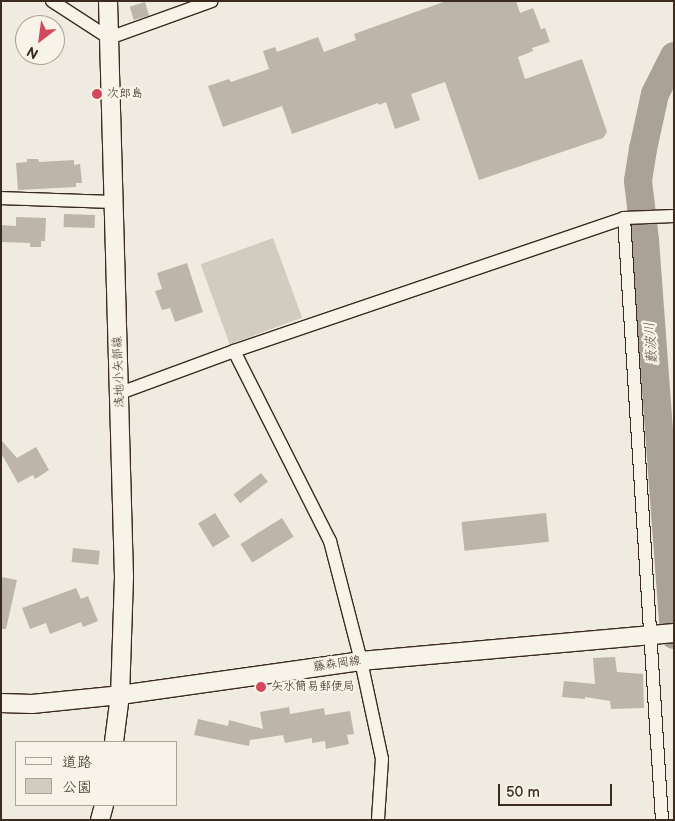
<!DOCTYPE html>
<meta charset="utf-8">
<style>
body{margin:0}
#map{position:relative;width:675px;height:821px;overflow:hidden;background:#efebe0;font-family:"Balsamiq Sans","Klee One",sans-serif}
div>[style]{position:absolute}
.green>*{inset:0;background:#d1cbc0;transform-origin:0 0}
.river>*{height:28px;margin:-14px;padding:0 14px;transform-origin:14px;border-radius:14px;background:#aaa296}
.building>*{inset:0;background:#bdb5aa;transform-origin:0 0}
.roads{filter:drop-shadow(1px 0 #3b2a1e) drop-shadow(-1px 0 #3b2a1e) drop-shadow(0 1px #3b2a1e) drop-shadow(0 -1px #3b2a1e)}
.minor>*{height:12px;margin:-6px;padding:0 6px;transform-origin:6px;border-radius:6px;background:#f7f3e8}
.secondary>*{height:18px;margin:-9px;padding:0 9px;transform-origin:9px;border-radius:9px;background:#f7f3e8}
.dots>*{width:14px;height:14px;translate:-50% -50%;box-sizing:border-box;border:2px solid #f7f3e8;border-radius:50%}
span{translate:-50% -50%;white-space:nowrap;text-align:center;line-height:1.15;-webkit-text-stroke:4.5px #f7f3e8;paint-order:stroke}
.poi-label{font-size:12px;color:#3b2a1e}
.left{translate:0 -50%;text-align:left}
.street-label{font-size:12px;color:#3b2a1e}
.water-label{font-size:14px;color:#625448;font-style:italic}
.frame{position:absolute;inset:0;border:2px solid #3b2a1e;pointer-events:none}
.legend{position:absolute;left:15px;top:741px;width:162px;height:65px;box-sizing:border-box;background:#f7f3e8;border:1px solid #aca397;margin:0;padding:6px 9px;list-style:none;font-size:15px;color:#3b2a1e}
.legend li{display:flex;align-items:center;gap:10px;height:25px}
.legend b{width:25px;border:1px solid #aca397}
.north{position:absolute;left:15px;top:15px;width:50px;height:50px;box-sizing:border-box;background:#f7f3e8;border:1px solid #aca397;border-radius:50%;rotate:210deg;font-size:14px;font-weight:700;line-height:20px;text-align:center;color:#3b2a1e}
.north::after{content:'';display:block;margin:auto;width:18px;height:22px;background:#d1495b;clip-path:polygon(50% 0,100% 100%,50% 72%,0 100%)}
.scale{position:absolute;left:498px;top:784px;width:114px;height:22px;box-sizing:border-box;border:2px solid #3b2a1e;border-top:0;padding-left:6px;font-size:15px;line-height:18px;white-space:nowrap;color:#3b2a1e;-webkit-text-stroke:4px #f7f3e8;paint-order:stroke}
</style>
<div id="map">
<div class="green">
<i style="left:273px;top:238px;width:85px;height:77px;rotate:70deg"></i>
</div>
<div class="river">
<i style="left:674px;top:56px;width:42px;rotate:116.6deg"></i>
<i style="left:655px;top:94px;width:56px;rotate:102.3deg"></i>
<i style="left:643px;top:149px;width:32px;rotate:99deg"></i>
<i style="left:638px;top:181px;width:59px;rotate:83.2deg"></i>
<i style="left:645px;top:240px;width:396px;rotate:85.8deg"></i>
</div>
<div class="building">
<i style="clip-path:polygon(446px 1px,516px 1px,520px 13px,533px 8px,541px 29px,545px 28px,550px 42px,532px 48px,533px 51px,518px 57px,525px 79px,582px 59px,607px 132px,603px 138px,479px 180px,445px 82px,411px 94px,420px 120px,395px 129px,386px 102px,379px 105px,378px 103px,292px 134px,282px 106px,223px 127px,208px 86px,229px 79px,231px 82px,269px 69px,263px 51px,275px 47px,277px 52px,318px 37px,324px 52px,356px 40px,354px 34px)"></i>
<i style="left:145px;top:2px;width:14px;height:16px;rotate:73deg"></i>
<i style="clip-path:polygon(27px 159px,38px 159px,39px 162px,74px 160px,74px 165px,80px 164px,82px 183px,76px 183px,76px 187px,18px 190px,16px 163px,27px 162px)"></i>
<i style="left:64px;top:214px;width:31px;height:13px;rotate:2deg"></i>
<i style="clip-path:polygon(16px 217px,46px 218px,45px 241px,41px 241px,41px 247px,30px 247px,30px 243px,1px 242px,1px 225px,16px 226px)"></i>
<i style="clip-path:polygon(187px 263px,203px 312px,175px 322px,170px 308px,162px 310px,155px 291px,162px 289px,157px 273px)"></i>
<i style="clip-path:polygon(1px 440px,17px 458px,36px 447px,49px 470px,35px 479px,33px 475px,18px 483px,1px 453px)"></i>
<i style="left:261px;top:473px;width:11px;height:35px;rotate:52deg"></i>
<i style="left:215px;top:513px;width:28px;height:20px;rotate:58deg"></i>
<i style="left:546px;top:513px;width:29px;height:85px;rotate:84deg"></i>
<i style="left:282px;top:518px;width:22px;height:49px;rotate:58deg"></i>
<i style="left:73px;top:548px;width:27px;height:14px;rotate:6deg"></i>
<i style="clip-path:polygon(1px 577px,17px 580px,6px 629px,1px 629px)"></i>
<i style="clip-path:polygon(76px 588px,81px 599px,88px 596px,98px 621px,83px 627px,81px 622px,50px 634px,46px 623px,30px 629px,22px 608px)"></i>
<i style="clip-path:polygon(615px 657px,617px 672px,643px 674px,644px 708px,611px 709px,610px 701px,585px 697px,585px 699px,562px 697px,564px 681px,595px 684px,593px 658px)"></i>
<i style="clip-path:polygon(289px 707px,290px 714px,324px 708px,325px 715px,350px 711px,354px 734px,347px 735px,349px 744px,326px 749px,325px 741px,312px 743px,312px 738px,285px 743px,283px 735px,250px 740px,249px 746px,194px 735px,198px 719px,228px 726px,229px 720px,263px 729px,260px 712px)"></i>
</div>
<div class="roads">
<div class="minor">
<i style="left:52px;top:1px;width:68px;rotate:33deg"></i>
<i style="left:109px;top:38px;width:109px;rotate:-19.8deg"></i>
<i style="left:1px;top:198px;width:113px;rotate:2deg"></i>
<i style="left:624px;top:218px;width:603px;rotate:86.39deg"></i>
<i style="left:234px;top:351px;width:213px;rotate:63.2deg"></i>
<i style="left:330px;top:541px;width:124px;rotate:75.5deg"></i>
<i style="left:361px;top:661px;width:100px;rotate:77.9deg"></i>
<i style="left:382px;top:759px;width:61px;rotate:93.8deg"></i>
<i style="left:120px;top:393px;width:121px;rotate:-20.2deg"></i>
<i style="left:234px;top:351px;width:412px;rotate:-18.8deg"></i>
<i style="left:624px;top:218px;width:50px;rotate:-2.3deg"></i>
</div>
<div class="secondary">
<i style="left:108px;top:1px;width:576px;rotate:88.41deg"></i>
<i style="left:124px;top:577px;width:118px;rotate:91.9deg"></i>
<i style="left:120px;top:695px;width:47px;rotate:97.3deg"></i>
<i style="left:1px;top:703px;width:31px;rotate:2deg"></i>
<i style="left:32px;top:704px;width:88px;rotate:-5.8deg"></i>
<i style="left:120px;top:695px;width:243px;rotate:-8deg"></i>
<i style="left:361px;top:661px;width:314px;rotate:-5.1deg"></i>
<i style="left:100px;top:820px;width:16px;rotate:-75deg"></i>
</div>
</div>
<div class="dots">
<i style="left:97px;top:94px;background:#d1495b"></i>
<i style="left:261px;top:687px;background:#d1495b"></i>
</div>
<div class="poi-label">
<span class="left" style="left:107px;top:94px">次郎島</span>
<span class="left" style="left:271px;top:687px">矢水簡易郵便局</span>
</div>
<div class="street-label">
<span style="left:119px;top:372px;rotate:-92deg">浅地小矢部線</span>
<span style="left:337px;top:664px;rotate:-8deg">藤森岡線</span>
</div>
<div class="water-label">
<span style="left:651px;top:343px;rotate:-94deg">藪波川</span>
</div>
<div class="frame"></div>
<ul class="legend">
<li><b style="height:6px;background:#f7f3e8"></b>道路</li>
<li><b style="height:14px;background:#d1cbc0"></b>公園</li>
</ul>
<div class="north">N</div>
<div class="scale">50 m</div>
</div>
